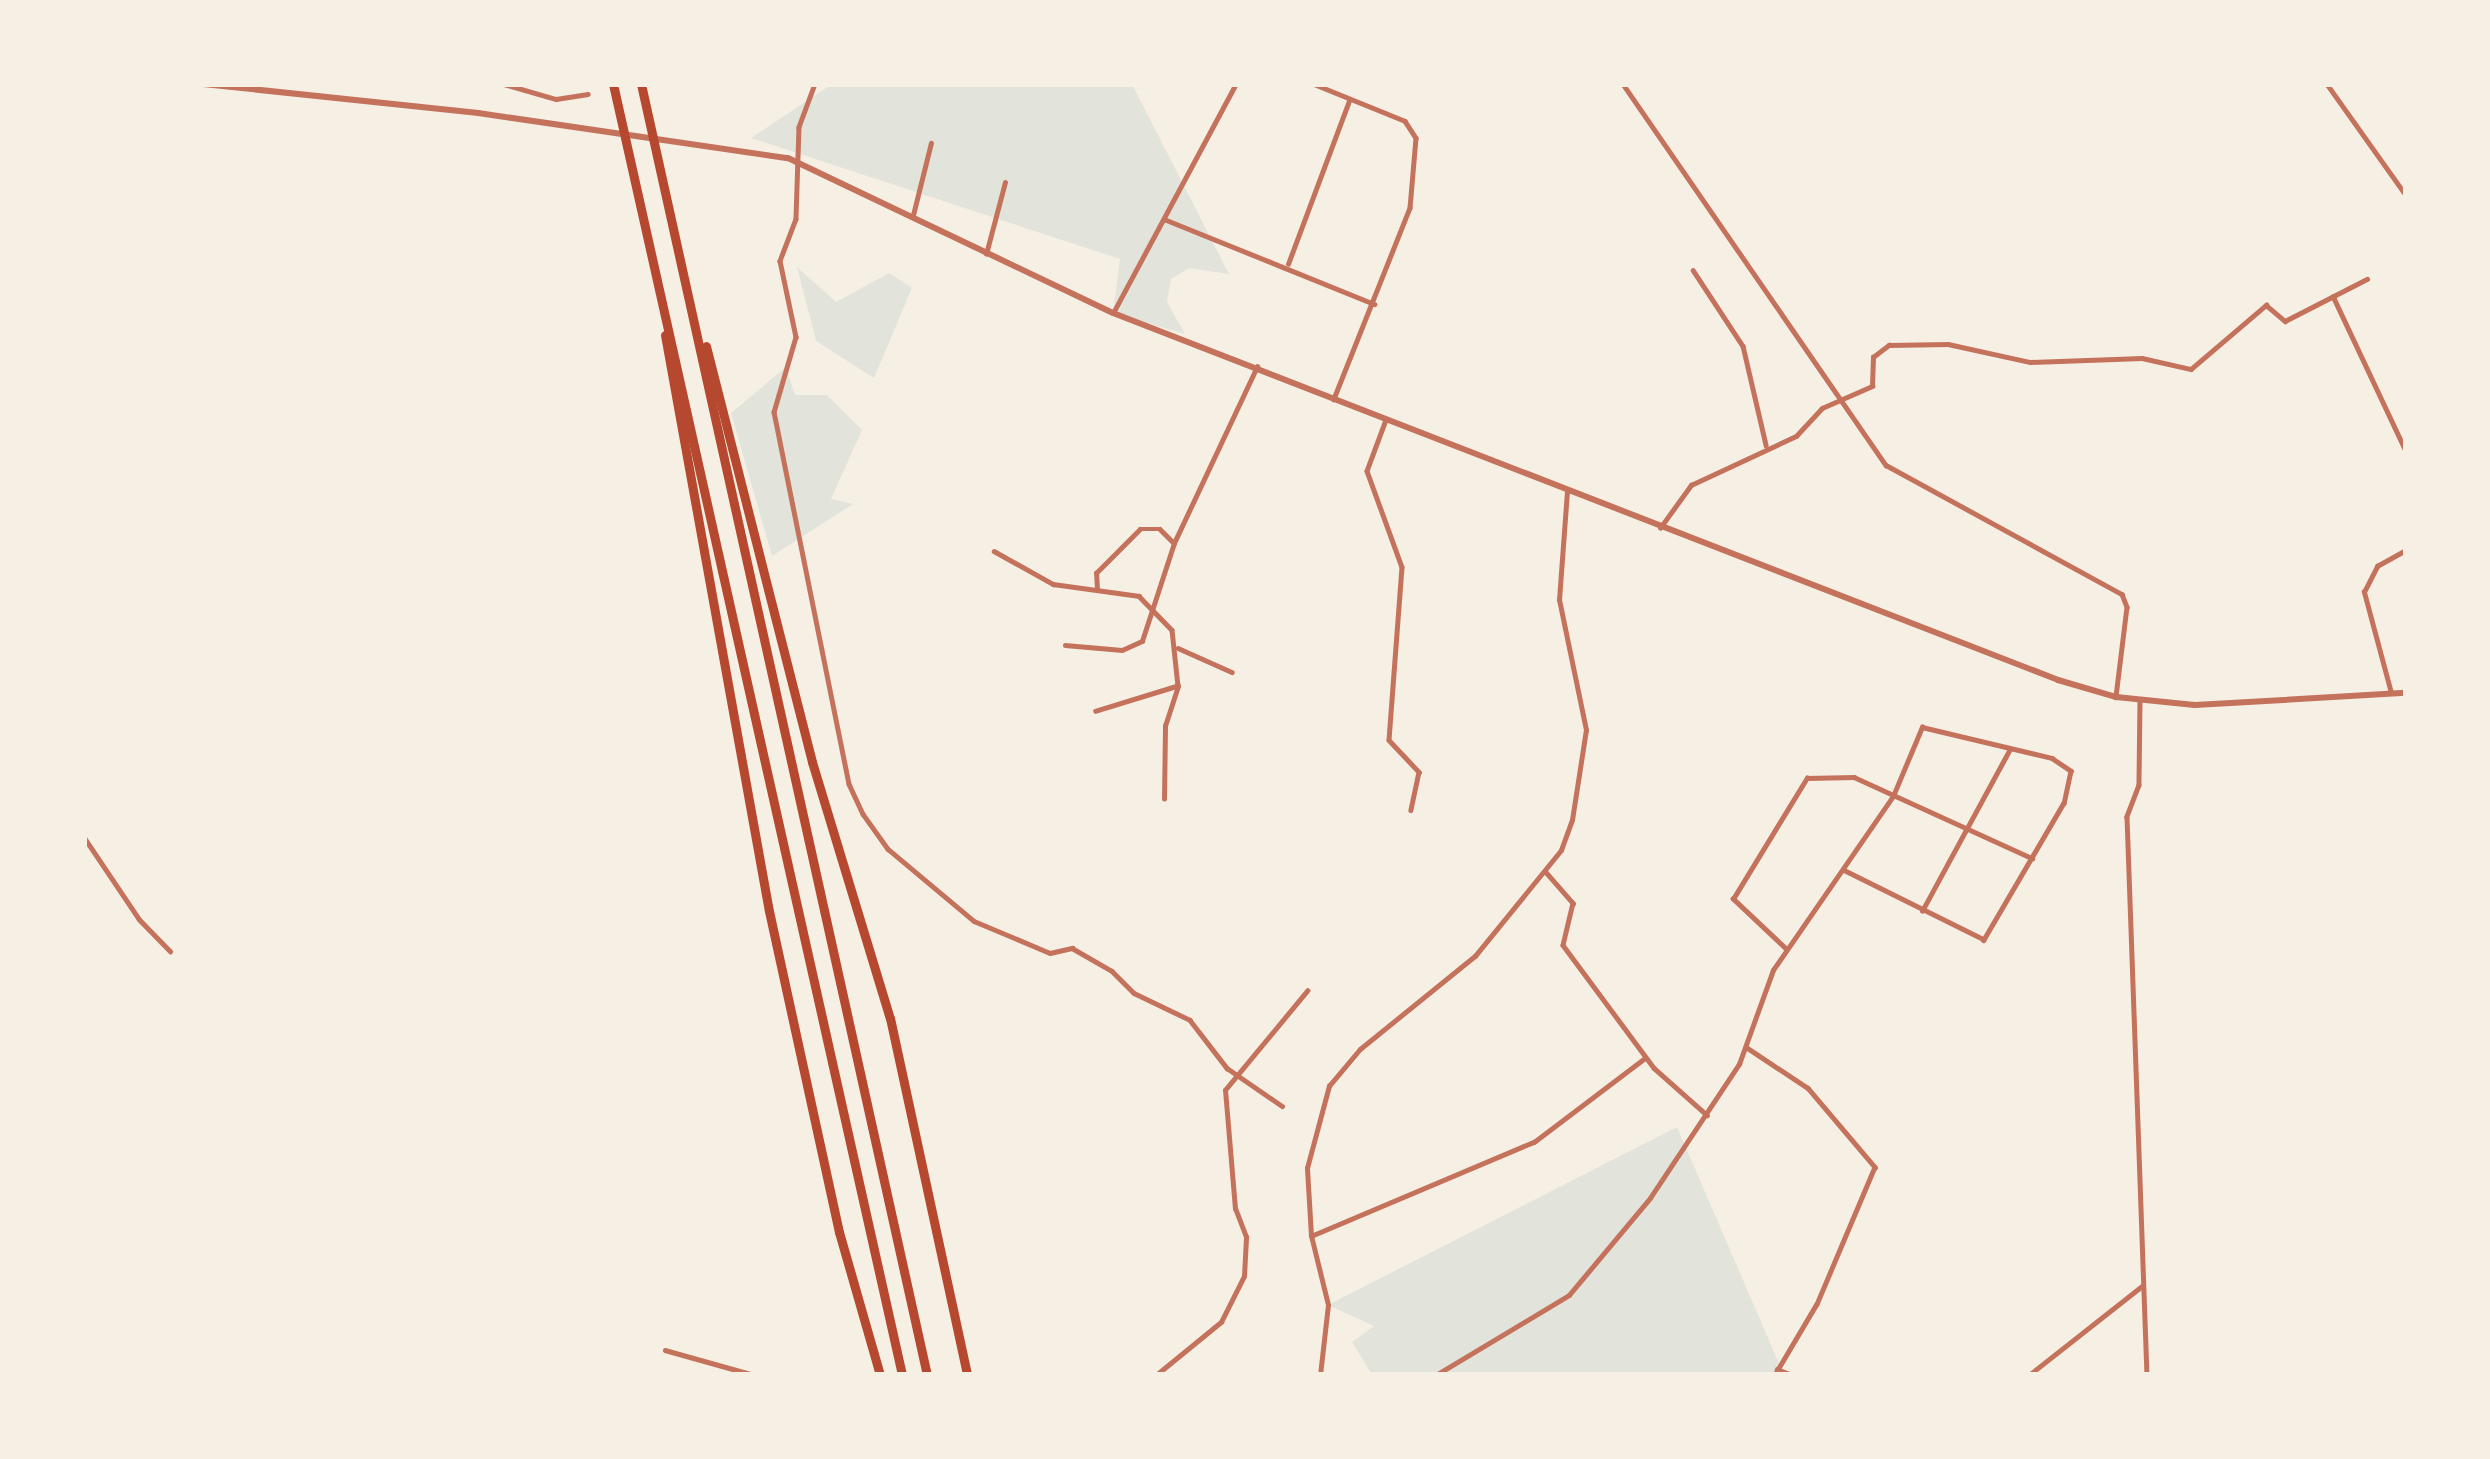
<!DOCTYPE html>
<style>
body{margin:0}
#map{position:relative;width:2490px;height:1459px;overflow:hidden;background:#f6efe4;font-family:Lato,sans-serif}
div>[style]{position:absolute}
.green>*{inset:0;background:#e2e4dc}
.minor>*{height:4.5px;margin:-2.25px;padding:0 2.25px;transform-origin:2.25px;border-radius:2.25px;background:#c5725c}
.tertiary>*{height:6px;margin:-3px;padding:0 3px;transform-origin:3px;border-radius:3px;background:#c5725c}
.motorway>*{height:9px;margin:-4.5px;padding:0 4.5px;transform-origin:4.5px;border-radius:4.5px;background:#b5482f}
span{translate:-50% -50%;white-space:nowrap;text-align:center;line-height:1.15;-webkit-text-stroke:12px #f6efe4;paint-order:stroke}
.frame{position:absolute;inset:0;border:87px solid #f6efe4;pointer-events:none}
</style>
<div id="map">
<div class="green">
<i style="clip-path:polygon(832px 84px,1132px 84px,1229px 274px,1189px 268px,1171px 279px,1167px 302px,1185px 334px,1113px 313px,1120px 259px,751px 138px)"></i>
<i style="clip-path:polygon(797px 267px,836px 302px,889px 273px,912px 288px,874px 378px,816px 341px)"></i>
<i style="clip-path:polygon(786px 367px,795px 395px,827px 395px,862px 430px,831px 499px,853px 504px,772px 556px,731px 413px)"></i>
<i style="clip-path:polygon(1677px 1127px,1784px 1375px,1372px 1375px,1352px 1342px,1374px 1326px,1328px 1305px)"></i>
</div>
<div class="minor">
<i style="left:504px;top:84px;width:54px;rotate:16.1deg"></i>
<i style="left:556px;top:99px;width:32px;rotate:-9deg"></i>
<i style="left:815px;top:84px;width:46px;rotate:110.4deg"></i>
<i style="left:799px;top:127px;width:92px;rotate:91.9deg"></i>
<i style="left:796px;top:219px;width:45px;rotate:110.9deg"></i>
<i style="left:780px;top:261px;width:78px;rotate:78.1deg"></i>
<i style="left:796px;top:337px;width:78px;rotate:106.3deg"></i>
<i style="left:774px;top:412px;width:379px;rotate:78.6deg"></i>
<i style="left:849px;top:784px;width:33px;rotate:65deg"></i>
<i style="left:863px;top:814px;width:43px;rotate:54.5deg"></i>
<i style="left:888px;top:849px;width:112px;rotate:39.9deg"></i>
<i style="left:974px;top:921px;width:82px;rotate:22.8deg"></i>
<i style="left:1050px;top:953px;width:23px;rotate:-13deg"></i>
<i style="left:1072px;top:948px;width:46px;rotate:29.9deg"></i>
<i style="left:1112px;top:971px;width:31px;rotate:45deg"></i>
<i style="left:1134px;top:993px;width:62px;rotate:25.7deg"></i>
<i style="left:1190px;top:1020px;width:61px;rotate:52.4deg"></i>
<i style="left:1227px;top:1068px;width:67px;rotate:34.6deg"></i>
<i style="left:1314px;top:84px;width:98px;rotate:22.1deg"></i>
<i style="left:1405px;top:121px;width:20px;rotate:57deg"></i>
<i style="left:1416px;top:138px;width:70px;rotate:94.9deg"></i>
<i style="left:1410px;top:208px;width:206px;rotate:111.7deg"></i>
<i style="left:1623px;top:84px;width:463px;rotate:55.4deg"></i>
<i style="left:1886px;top:465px;width:269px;rotate:28.7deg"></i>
<i style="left:2122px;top:594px;width:14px;rotate:69deg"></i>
<i style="left:2127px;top:607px;width:91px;rotate:97deg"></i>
<i style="left:2327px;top:84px;width:136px;rotate:54.6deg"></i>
<i style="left:913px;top:215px;width:74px;rotate:-76deg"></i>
<i style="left:1164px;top:219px;width:227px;rotate:22deg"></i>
<i style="left:986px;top:254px;width:74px;rotate:-75.2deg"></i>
<i style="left:1288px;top:264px;width:174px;rotate:-69.5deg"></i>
<i style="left:1693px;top:270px;width:91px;rotate:56.7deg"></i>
<i style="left:1743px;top:346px;width:102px;rotate:76.9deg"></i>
<i style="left:2333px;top:296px;width:171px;rotate:64.8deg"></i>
<i style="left:1113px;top:313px;width:260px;rotate:-61.8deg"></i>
<i style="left:1386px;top:420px;width:54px;rotate:110.4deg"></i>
<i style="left:1367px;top:471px;width:102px;rotate:70deg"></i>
<i style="left:1402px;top:567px;width:173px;rotate:94.3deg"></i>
<i style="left:1389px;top:740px;width:44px;rotate:46.8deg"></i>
<i style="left:1419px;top:772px;width:39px;rotate:102deg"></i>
<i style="left:1660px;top:528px;width:53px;rotate:-54.2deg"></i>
<i style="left:1691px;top:485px;width:116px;rotate:-25deg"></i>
<i style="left:1796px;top:436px;width:38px;rotate:-47deg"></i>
<i style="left:1822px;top:408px;width:55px;rotate:-23.7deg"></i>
<i style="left:1872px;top:386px;width:29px;rotate:-88deg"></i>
<i style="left:1873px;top:357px;width:20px;rotate:-37deg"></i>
<i style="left:1889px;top:345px;width:59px;rotate:-1deg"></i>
<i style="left:1948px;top:344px;width:84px;rotate:12.4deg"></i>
<i style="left:2030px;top:362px;width:112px;rotate:-2deg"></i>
<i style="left:2142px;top:358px;width:50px;rotate:12.7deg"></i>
<i style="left:2191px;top:369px;width:99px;rotate:-40.5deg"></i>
<i style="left:2266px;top:305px;width:25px;rotate:40deg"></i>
<i style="left:2285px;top:321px;width:92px;rotate:-27.1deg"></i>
<i style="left:994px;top:551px;width:68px;rotate:29.2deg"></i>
<i style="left:1053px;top:584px;width:87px;rotate:7.9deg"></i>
<i style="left:1139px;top:596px;width:47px;rotate:45.9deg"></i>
<i style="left:1172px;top:630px;width:56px;rotate:83.9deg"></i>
<i style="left:1178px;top:686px;width:86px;rotate:163deg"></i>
<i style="left:1097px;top:590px;width:17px;rotate:-93deg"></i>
<i style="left:1096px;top:573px;width:62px;rotate:-45deg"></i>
<i style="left:1140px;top:529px;width:20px"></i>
<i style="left:1160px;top:529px;width:20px;rotate:45deg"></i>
<i style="left:1065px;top:645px;width:57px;rotate:5deg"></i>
<i style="left:1122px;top:650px;width:22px;rotate:-24deg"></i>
<i style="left:1142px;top:641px;width:103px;rotate:-71.9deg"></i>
<i style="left:1174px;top:543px;width:195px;rotate:-64.8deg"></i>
<i style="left:1178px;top:648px;width:59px;rotate:24deg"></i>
<i style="left:2391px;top:693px;width:105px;rotate:-105deg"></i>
<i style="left:2364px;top:592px;width:29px;rotate:-63deg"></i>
<i style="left:2377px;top:566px;width:33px;rotate:-29deg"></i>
<i style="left:2140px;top:700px;width:85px;rotate:90.7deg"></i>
<i style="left:2139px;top:785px;width:34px;rotate:111deg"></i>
<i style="left:2127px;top:817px;width:558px;rotate:87.95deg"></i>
<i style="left:1164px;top:799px;width:73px;rotate:-89.2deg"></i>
<i style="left:1165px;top:726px;width:42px;rotate:-72deg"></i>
<i style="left:84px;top:837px;width:99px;rotate:56.1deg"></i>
<i style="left:139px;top:919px;width:45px;rotate:45.9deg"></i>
<i style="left:1545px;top:871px;width:43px;rotate:48.8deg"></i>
<i style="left:1573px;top:903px;width:43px;rotate:103.4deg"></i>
<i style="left:1563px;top:945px;width:153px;rotate:53.5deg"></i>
<i style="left:1654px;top:1068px;width:71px;rotate:41.6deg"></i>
<i style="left:1922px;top:911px;width:184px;rotate:-61.5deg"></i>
<i style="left:1786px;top:949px;width:73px;rotate:-136.7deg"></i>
<i style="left:1733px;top:899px;width:142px;rotate:-58.6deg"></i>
<i style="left:1807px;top:778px;width:47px;rotate:-1.2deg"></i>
<i style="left:1854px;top:777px;width:196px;rotate:24.5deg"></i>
<i style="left:1746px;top:1047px;width:74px;rotate:33.5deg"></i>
<i style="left:1808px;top:1088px;width:104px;rotate:49.7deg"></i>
<i style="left:1875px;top:1167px;width:149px;rotate:112.9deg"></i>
<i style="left:1817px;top:1304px;width:82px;rotate:120.6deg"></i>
<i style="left:1311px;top:1236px;width:242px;rotate:-22.9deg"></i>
<i style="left:1534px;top:1142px;width:139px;rotate:-37.1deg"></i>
<i style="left:665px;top:1350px;width:92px;rotate:15.7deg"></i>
<i style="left:1777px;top:1369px;width:16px;rotate:22deg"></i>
<i style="left:1156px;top:1375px;width:84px;rotate:-39.2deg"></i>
<i style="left:1221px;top:1322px;width:51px;rotate:-63.4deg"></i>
<i style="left:1244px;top:1276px;width:39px;rotate:-87deg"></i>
<i style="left:1246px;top:1237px;width:30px;rotate:-111deg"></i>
<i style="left:1235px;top:1209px;width:119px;rotate:-94.8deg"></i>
<i style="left:1225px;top:1090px;width:129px;rotate:-50.4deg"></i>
<i style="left:1320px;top:1375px;width:70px;rotate:-83.5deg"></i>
<i style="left:1328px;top:1305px;width:71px;rotate:-103.8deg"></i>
<i style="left:1311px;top:1236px;width:68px;rotate:-93.4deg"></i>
<i style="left:1307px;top:1168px;width:85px;rotate:-75deg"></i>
<i style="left:1329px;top:1086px;width:48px;rotate:-50deg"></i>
<i style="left:1360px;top:1049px;width:148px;rotate:-39deg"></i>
<i style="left:1475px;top:956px;width:136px;rotate:-50.9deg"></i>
<i style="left:1561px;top:850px;width:32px;rotate:-70deg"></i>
<i style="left:1572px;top:820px;width:91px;rotate:-81.2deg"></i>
<i style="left:1586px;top:730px;width:133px;rotate:-101.7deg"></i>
<i style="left:1559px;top:600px;width:108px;rotate:-85.8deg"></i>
<i style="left:1436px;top:1375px;width:155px;rotate:-31deg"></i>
<i style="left:1569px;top:1295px;width:126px;rotate:-50.1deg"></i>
<i style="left:1650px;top:1198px;width:161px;rotate:-56.4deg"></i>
<i style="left:1739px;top:1064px;width:100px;rotate:-70.1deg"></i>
<i style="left:1773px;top:970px;width:211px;rotate:-55.4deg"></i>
<i style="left:1893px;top:796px;width:75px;rotate:-67.2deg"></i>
<i style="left:1922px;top:727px;width:134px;rotate:13.4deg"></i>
<i style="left:2052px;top:758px;width:23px;rotate:34deg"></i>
<i style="left:2071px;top:771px;width:33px;rotate:102deg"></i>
<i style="left:2064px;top:803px;width:159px;rotate:120.3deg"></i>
<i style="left:1984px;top:940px;width:157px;rotate:-153.6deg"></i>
<i style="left:2029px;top:1375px;width:144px;rotate:-38.2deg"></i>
</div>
<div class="tertiary">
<i style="left:203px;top:84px;width:277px;rotate:6deg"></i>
<i style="left:478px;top:113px;width:313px;rotate:8.3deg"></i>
<i style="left:788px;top:158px;width:360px;rotate:25.5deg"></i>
<i style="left:1113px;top:313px;width:1014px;rotate:21.22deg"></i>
<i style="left:2058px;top:680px;width:60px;rotate:16.3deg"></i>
<i style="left:2116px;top:697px;width:79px;rotate:5.8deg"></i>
<i style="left:2195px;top:705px;width:211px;rotate:-3.3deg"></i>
</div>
<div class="motorway">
<i style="left:613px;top:84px;width:1323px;rotate:77.38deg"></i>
<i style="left:641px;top:84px;width:1322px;rotate:77.51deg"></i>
<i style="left:665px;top:335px;width:585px;rotate:79.77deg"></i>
<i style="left:769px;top:911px;width:329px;rotate:77.7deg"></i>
<i style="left:839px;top:1232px;width:149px;rotate:74deg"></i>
<i style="left:706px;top:346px;width:429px;rotate:75.7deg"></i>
<i style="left:812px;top:762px;width:268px;rotate:73.1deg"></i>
<i style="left:890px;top:1018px;width:365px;rotate:77.8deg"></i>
</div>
<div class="frame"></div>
</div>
